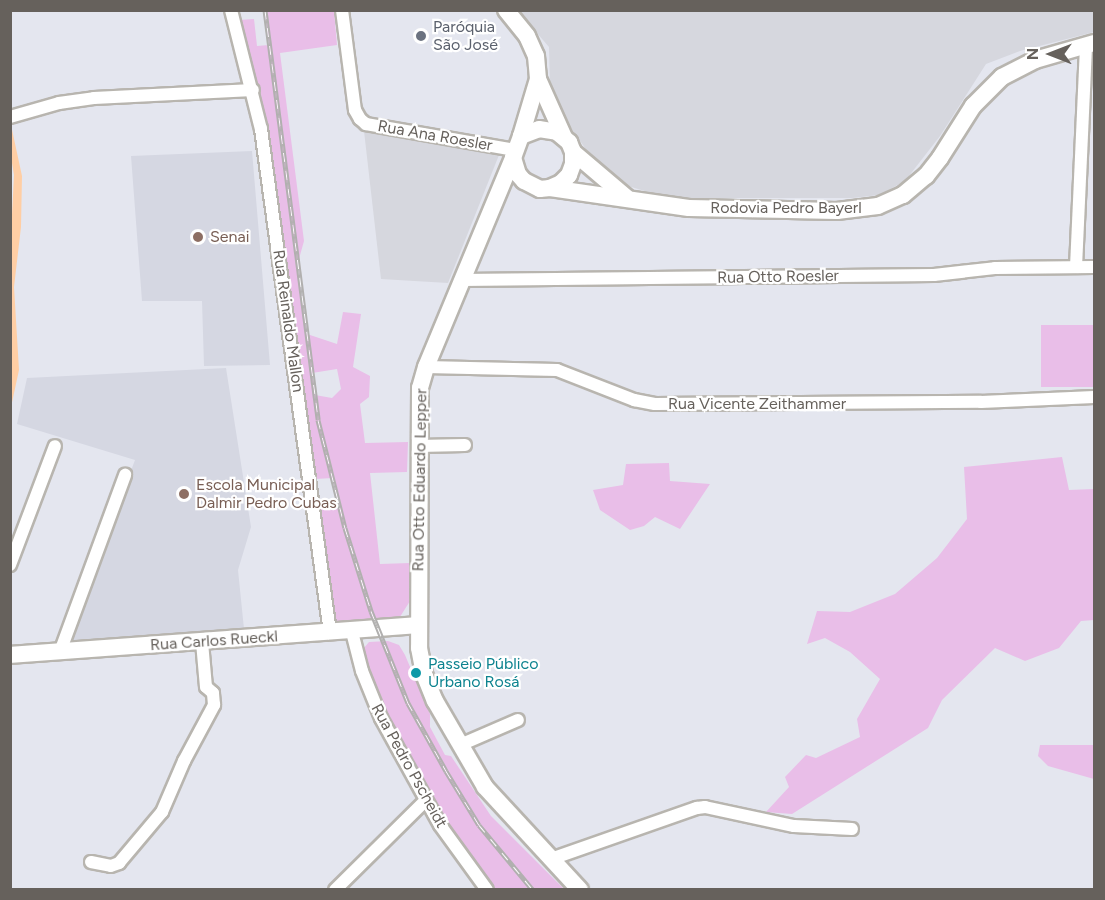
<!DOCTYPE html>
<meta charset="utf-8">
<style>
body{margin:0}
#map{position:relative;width:1105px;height:900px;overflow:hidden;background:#e4e6ef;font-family:Figtree,sans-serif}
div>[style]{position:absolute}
.industrial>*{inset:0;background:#d6d7de}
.education>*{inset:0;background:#d5d7e2}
.green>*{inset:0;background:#e9bee8;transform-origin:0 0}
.water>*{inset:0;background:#ffcea4}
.roads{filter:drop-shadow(2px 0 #b8b5af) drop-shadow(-2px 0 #b8b5af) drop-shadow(0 2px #b8b5af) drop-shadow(0 -2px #b8b5af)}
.street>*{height:12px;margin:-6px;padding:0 6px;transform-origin:6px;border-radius:6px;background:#fff}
.secondary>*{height:16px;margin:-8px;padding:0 8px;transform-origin:8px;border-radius:8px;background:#fff}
.rail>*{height:5px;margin-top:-2.5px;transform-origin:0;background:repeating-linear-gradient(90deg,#fff 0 9px,#b1b0af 0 18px);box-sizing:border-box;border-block:2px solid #b1b0af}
.dots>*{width:16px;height:16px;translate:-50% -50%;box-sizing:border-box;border:3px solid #fff;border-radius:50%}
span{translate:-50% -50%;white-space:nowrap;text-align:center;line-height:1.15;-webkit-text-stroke:4.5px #fff;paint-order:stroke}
.worship-label{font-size:16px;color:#5b616d}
.left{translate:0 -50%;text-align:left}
.street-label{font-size:16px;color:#66615c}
.education-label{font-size:16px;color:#785e54}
.culture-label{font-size:16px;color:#0d838f}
.frame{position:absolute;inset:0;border:12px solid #66615c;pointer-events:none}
.north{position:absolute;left:1021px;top:24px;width:60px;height:60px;-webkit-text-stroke:4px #fff;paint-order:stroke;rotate:270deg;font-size:16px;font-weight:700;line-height:24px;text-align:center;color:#66615c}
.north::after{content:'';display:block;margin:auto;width:21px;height:27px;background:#66615c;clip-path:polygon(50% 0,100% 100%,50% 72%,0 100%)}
</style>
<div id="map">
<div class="industrial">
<i style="clip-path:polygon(1094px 10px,1094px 32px,1020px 51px,986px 64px,940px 136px,905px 181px,879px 195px,852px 198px,690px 198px,658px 195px,628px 186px,592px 158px,562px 115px,550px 86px,549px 47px,518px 11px)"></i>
<i style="clip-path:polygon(364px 131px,501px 150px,448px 283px,381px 279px)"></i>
</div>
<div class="education">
<i style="clip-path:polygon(252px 151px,270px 365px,204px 366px,202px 301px,142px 301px,131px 156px)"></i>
<i style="clip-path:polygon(226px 368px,251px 527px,238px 570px,244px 629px,67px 642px,135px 460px,17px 424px,27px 378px)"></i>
</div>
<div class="green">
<i style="clip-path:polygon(evenodd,265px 11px,334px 11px,337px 45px,280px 53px,304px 241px,297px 266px,307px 334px,337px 344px,343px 312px,361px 314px,353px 367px,370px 376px,369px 397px,360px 404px,365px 443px,408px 442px,407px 472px,370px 473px,380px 564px,410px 563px,410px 601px,398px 620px,339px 627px,333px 615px,319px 508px,340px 508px,333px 478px,315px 479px,269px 137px,239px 20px,254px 19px,257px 46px,269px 45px,265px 11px,337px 369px,341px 389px,332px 398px,315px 395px,312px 373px,337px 369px)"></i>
<i style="left:1094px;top:325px;width:62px;height:53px;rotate:90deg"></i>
<i style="clip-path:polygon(1062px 457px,1069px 490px,1094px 489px,1094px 620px,1081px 621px,1059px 648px,1025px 661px,995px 648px,942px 700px,928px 728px,792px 814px,766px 812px,789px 787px,785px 777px,806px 755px,816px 758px,860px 737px,857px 719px,880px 679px,850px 652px,825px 638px,807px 644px,817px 611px,850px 612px,895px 594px,937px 558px,967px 519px,964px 467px)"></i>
<i style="clip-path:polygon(669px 463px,670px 481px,710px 484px,680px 529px,655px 517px,644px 526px,630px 530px,600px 510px,593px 490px,623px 485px,626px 464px)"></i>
<i style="clip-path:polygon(388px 641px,399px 645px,405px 655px,430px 714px,430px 727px,445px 755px,451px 756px,491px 816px,564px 889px,487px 889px,425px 801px,358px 655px,369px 642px)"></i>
<i style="clip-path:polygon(1040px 745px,1094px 745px,1094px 779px,1048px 766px,1038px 756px)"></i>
</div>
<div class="water">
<i style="clip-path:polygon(11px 125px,22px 176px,21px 227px,14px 287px,19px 370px,11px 407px,10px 254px,14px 175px,11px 157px)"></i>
</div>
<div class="roads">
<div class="street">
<i style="left:231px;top:10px;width:123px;rotate:75.9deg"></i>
<i style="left:261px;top:129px;width:509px;rotate:82.2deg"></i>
<i style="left:342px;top:10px;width:101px;rotate:82.6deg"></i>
<i style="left:355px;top:110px;width:10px;rotate:61deg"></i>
<i style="left:360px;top:119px;width:8px;rotate:40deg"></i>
<i style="left:366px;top:124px;width:151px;rotate:9.9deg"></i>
<i style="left:10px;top:117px;width:51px;rotate:-15.9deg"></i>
<i style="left:59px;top:103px;width:35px;rotate:-8deg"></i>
<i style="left:94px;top:98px;width:159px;rotate:-2.9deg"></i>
<i style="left:1076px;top:267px;width:222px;rotate:-87.4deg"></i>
<i style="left:461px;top:280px;width:473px;rotate:-0.6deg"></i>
<i style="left:934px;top:275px;width:61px;rotate:-6.5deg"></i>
<i style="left:995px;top:268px;width:99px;rotate:-0.6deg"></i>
<i style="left:426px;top:367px;width:131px;rotate:1.3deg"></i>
<i style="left:557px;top:370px;width:83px;rotate:21.3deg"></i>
<i style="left:634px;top:400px;width:21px;rotate:11deg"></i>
<i style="left:655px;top:404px;width:326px;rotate:-0.4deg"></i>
<i style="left:981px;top:402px;width:113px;rotate:-2.5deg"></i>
<i style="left:418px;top:446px;width:47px;rotate:-1.2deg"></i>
<i style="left:10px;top:565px;width:127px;rotate:-69.3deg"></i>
<i style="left:352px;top:632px;width:40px;rotate:75.6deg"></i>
<i style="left:362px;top:671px;width:51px;rotate:68deg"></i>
<i style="left:381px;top:718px;width:122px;rotate:61.1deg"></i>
<i style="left:440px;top:825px;width:80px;rotate:54.1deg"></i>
<i style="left:60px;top:652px;width:189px;rotate:-69.8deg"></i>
<i style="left:460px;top:745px;width:63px;rotate:-23.3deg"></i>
<i style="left:551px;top:859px;width:155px;rotate:-19.3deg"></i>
<i style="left:697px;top:808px;width:8px;rotate:-7deg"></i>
<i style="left:705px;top:807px;width:91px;rotate:12.1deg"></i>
<i style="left:794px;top:826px;width:58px;rotate:3deg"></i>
<i style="left:91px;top:862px;width:20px;rotate:11deg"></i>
<i style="left:111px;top:866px;width:9px;rotate:-21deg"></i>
<i style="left:119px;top:863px;width:67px;rotate:-49.9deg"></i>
<i style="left:162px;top:812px;width:56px;rotate:-66.7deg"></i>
<i style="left:184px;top:761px;width:64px;rotate:-61.8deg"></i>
<i style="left:214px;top:705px;width:12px;rotate:-95deg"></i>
<i style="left:213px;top:693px;width:9px;rotate:-139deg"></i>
<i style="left:206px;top:687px;width:45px;rotate:-95.1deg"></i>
<i style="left:335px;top:890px;width:127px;rotate:-44.7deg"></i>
</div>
<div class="secondary">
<i style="left:506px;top:10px;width:33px;rotate:51deg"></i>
<i style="left:527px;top:36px;width:22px;rotate:66deg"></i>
<i style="left:536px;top:56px;width:23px;rotate:85deg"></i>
<i style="left:538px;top:79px;width:59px;rotate:106.6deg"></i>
<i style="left:538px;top:79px;width:64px;rotate:65.9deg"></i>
<i style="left:573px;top:152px;width:12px;rotate:90deg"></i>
<i style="left:573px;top:164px;width:12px;rotate:110deg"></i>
<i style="left:569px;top:175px;width:11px;rotate:135deg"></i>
<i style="left:561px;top:183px;width:12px;rotate:156deg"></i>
<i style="left:550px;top:188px;width:10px;rotate:174deg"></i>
<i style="left:540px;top:189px;width:18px;rotate:-153deg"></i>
<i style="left:524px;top:181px;width:9px;rotate:-131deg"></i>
<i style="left:518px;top:174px;width:17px;rotate:-107deg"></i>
<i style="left:513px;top:158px;width:23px;rotate:-70deg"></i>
<i style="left:521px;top:136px;width:19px;rotate:-21deg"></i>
<i style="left:539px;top:129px;width:18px;rotate:9deg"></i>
<i style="left:557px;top:132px;width:16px;rotate:40deg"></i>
<i style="left:569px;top:142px;width:11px;rotate:68deg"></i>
<i style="left:573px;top:152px;width:70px;rotate:40.3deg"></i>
<i style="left:513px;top:158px;width:226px;rotate:112.6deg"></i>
<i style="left:426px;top:367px;width:22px;rotate:106deg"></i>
<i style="left:420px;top:388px;width:260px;rotate:90.2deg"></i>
<i style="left:419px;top:648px;width:26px;rotate:79deg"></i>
<i style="left:424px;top:674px;width:29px;rotate:68deg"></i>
<i style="left:435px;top:701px;width:99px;rotate:59.8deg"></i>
<i style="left:485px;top:787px;width:140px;rotate:47.3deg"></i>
<i style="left:550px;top:188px;width:140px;rotate:8.2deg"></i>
<i style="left:689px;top:208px;width:148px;rotate:1.2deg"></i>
<i style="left:837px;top:211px;width:41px;rotate:-7deg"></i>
<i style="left:878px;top:206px;width:27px;rotate:-24deg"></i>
<i style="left:903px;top:195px;width:30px;rotate:-40deg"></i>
<i style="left:926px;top:176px;width:23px;rotate:-52deg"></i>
<i style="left:940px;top:158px;width:62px;rotate:-57.6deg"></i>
<i style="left:973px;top:106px;width:41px;rotate:-45deg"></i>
<i style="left:1002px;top:77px;width:37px;rotate:-27deg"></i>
<i style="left:1035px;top:60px;width:61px;rotate:-16.1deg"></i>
<i style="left:10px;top:655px;width:409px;rotate:-4.2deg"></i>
</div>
</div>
<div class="rail">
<i style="left:265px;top:10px;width:413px;rotate:82.6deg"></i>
<i style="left:318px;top:420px;width:111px;rotate:76deg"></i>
<i style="left:345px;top:528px;width:87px;rotate:72.6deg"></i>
<i style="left:371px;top:611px;width:99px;rotate:68.1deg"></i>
<i style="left:408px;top:703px;width:78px;rotate:60.8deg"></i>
<i style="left:446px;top:771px;width:63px;rotate:58.6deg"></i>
<i style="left:479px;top:825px;width:85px;rotate:50.3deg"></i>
</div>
<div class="dots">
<i style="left:421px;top:36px;background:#6b7280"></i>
<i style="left:198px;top:237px;background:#8d6e63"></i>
<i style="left:184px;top:494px;background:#8d6e63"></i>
<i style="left:416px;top:673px;background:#0f9aa8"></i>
</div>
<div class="worship-label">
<span class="left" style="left:433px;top:36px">Paróquia<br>São José</span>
</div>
<div class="street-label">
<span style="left:435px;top:136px;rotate:10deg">Rua Ana Roesler</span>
<span style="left:786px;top:208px">Rodovia Pedro Bayerl</span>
<span style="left:778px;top:277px;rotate:-1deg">Rua Otto Roesler</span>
<span style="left:288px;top:321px;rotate:82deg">Rua Reinaldo Mallon</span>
<span style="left:757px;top:404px">Rua Vicente Zeithammer</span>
<span style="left:420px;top:480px;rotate:-89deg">Rua Otto Eduardo Lepper</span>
<span style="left:214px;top:641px;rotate:-4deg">Rua Carlos Rueckl</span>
<span style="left:409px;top:766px;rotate:61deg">Rua Pedro Pscheidt</span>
</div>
<div class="education-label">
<span class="left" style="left:210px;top:237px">Senai</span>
<span class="left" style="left:196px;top:494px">Escola Municipal<br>Dalmir Pedro Cubas</span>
</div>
<div class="culture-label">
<span class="left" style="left:428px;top:673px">Passeio Público<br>Urbano Rosá</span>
</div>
<div class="frame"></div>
<div class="north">N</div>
</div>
